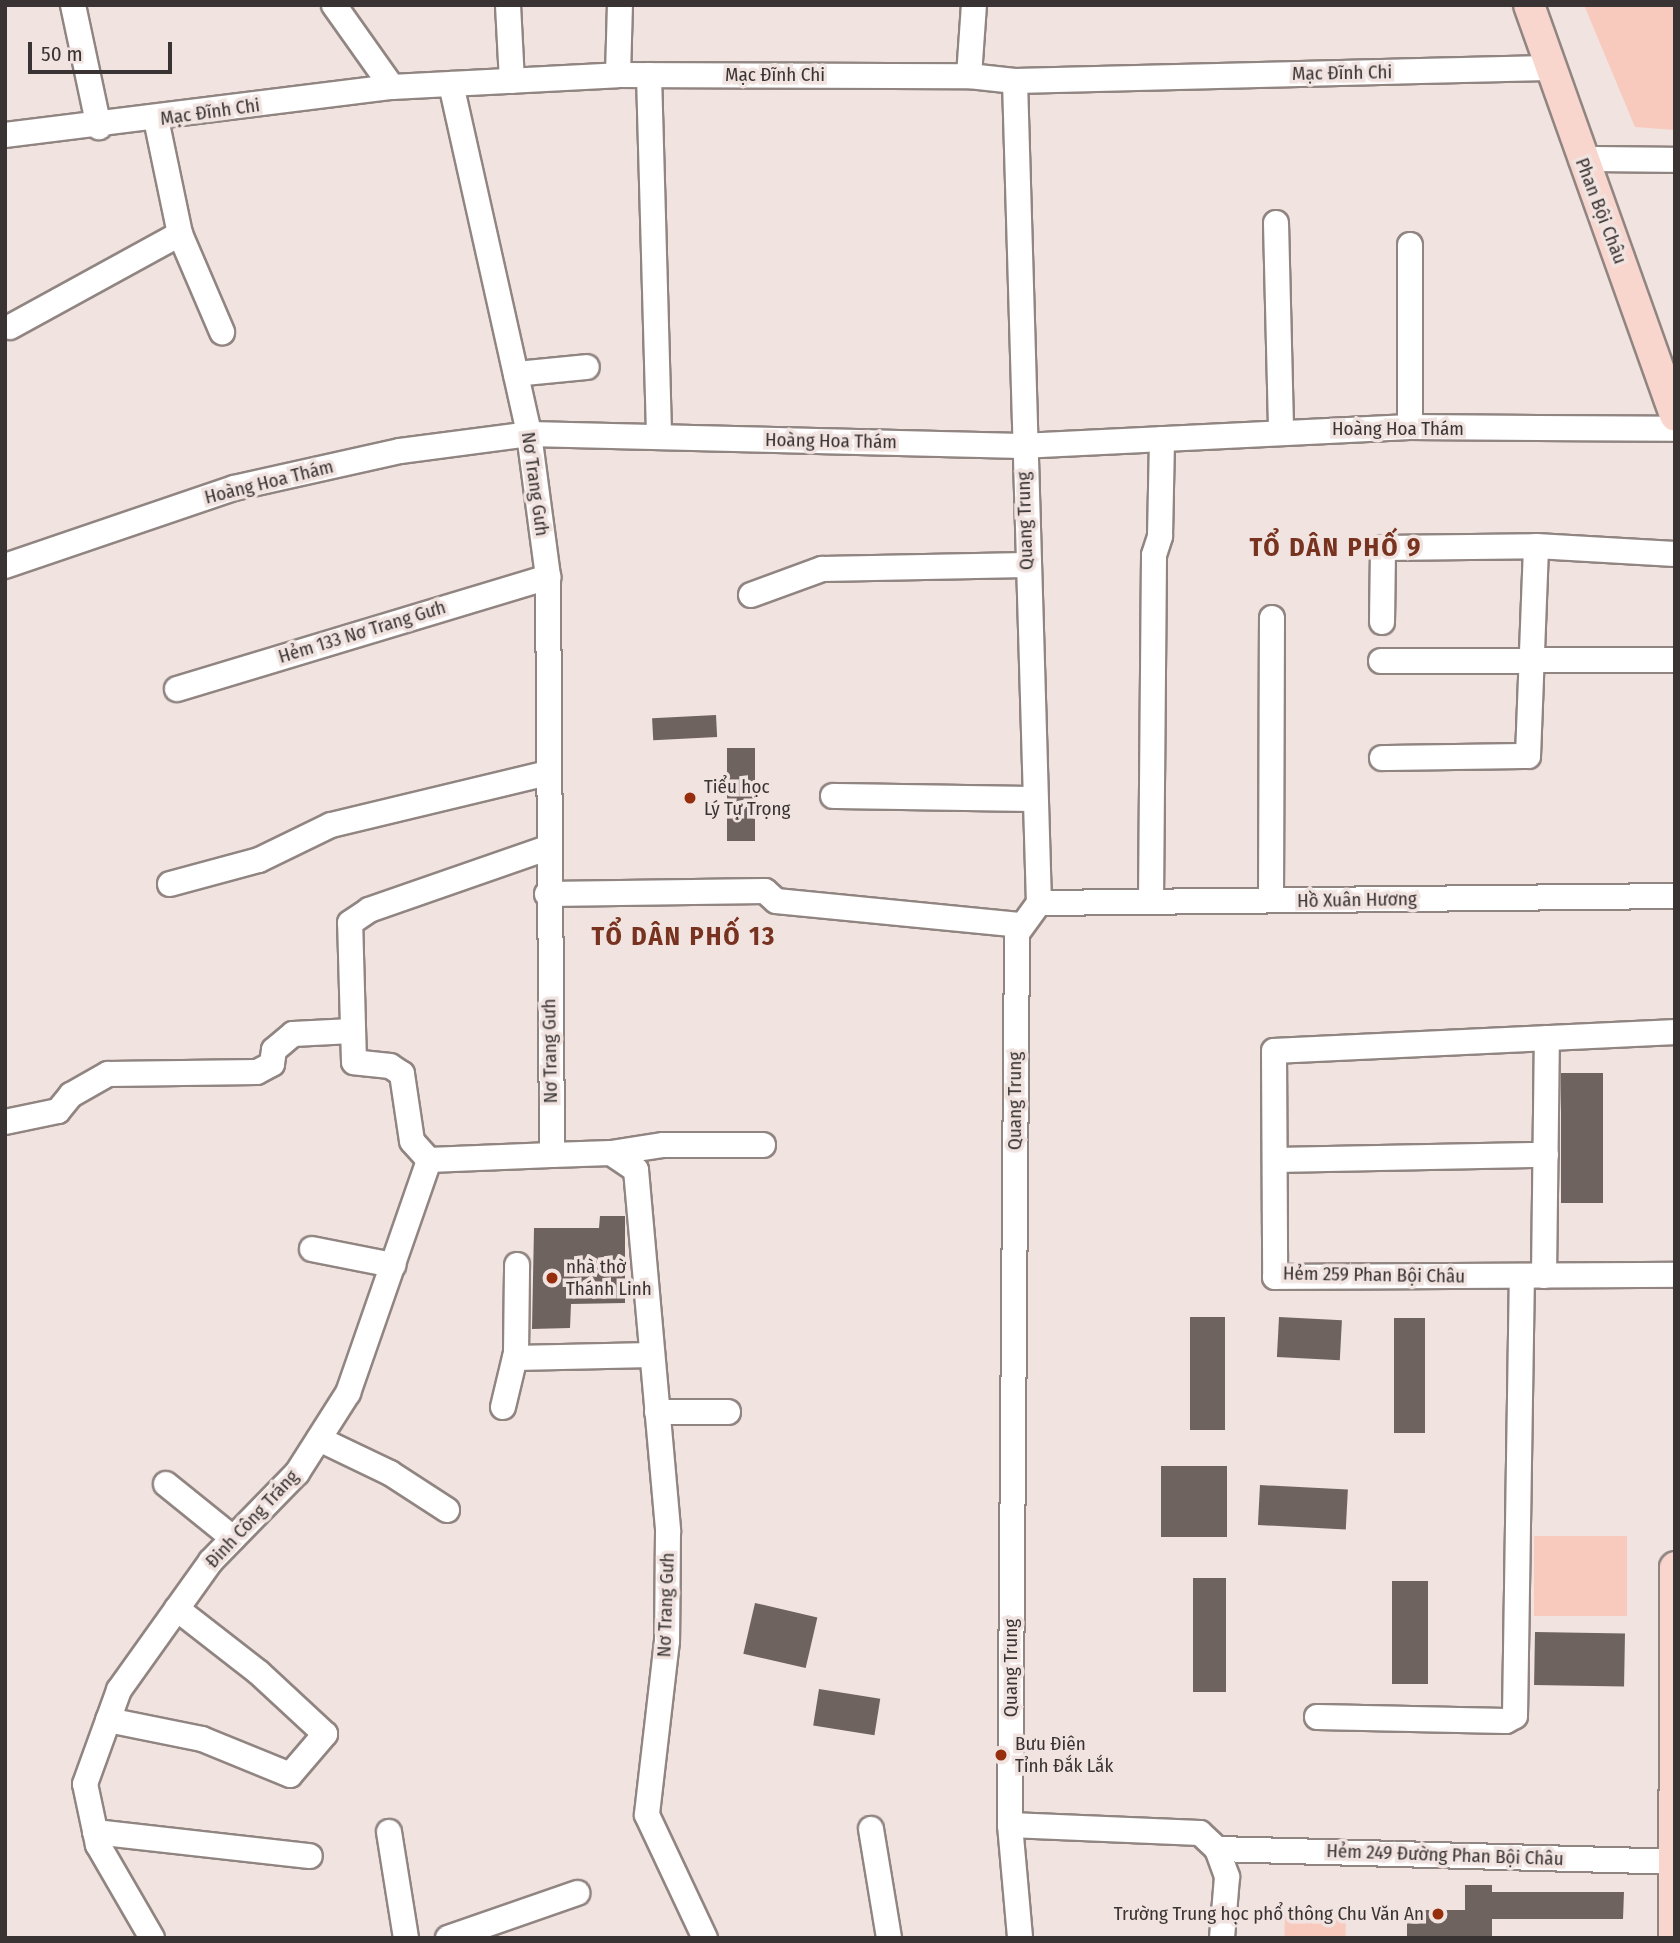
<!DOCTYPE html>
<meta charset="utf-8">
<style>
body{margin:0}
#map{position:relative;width:1680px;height:1943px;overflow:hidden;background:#f1e3e0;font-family:"Fira Sans Condensed",sans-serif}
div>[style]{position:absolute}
.green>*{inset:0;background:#f8cabd;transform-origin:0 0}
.building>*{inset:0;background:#6f6360;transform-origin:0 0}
.roads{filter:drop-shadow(2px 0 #918582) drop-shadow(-2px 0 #918582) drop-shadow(0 2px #918582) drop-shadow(0 -2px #918582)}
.minor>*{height:24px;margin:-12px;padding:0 12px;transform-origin:12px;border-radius:12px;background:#fff}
.major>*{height:30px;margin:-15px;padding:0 15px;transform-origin:15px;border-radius:15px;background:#f8d6cd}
.dots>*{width:19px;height:19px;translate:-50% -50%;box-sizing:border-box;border:4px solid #f1e3e0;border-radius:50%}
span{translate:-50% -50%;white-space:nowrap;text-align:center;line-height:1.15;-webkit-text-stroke:7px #f1e3e0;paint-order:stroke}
.street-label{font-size:19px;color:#393433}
.poi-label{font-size:19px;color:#393433}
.left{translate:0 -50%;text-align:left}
.right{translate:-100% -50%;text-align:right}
.district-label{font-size:26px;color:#773320;font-weight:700;letter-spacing:2px}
.frame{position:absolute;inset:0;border:7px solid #393433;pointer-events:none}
.scale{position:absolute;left:28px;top:42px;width:144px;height:32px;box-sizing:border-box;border:4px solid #393433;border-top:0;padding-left:9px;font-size:21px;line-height:24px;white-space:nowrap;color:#393433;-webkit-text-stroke:5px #f1e3e0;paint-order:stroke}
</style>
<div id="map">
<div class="green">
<i style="clip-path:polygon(1584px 5px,1675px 5px,1675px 130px,1635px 127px)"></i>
<i style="left:1627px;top:1536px;width:80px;height:93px;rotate:90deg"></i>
<i style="left:1285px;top:1908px;width:61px;height:30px;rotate:1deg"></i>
</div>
<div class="building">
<i style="left:716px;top:715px;width:22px;height:64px;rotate:87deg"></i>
<i style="left:727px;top:748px;width:28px;height:93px"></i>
<i style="left:1561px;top:1073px;width:42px;height:130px"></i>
<i style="clip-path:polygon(600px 1216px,625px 1216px,625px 1303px,571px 1304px,570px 1328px,532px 1329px,534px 1228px,599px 1228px)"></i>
<i style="left:1190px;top:1317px;width:35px;height:113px"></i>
<i style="left:1279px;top:1317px;width:63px;height:40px;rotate:3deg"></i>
<i style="left:1394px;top:1318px;width:31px;height:115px"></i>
<i style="left:1161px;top:1466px;width:66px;height:71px"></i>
<i style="left:1260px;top:1485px;width:88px;height:40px;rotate:3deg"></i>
<i style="left:1193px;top:1578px;width:33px;height:114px"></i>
<i style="left:1392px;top:1581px;width:36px;height:103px"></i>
<i style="left:755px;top:1603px;width:64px;height:52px;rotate:13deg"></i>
<i style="left:1535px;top:1632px;width:90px;height:53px;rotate:1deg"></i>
<i style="left:819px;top:1689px;width:62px;height:37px;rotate:9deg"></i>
<i style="clip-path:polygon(1465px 1885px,1492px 1885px,1492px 1892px,1624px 1892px,1623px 1919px,1492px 1919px,1492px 1938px,1407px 1938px,1407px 1910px,1465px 1910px)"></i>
</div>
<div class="roads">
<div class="minor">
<i style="left:73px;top:5px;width:125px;rotate:78deg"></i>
<i style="left:334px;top:5px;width:100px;rotate:54.7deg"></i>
<i style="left:508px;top:5px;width:76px;rotate:87deg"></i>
<i style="left:618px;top:75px;width:70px;rotate:-88.4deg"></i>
<i style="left:649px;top:75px;width:362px;rotate:88.4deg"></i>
<i style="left:969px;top:76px;width:71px;rotate:-86deg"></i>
<i style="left:1015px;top:81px;width:822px;rotate:88.33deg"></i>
<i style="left:1039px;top:903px;width:37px;rotate:126deg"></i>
<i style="left:1017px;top:933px;width:892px;rotate:90.45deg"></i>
<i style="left:1010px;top:1825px;width:190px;rotate:2.4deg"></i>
<i style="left:1200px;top:1833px;width:23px;rotate:43deg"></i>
<i style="left:1217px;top:1849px;width:30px;rotate:70deg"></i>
<i style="left:1227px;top:1877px;width:61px;rotate:94.7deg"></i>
<i style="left:451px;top:84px;width:359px;rotate:77.4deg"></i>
<i style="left:529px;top:434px;width:144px;rotate:82.4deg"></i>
<i style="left:548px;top:577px;width:578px;rotate:89.6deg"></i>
<i style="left:552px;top:1155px;width:59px;rotate:-1.9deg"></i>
<i style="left:611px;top:1153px;width:30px;rotate:34deg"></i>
<i style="left:636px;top:1170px;width:363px;rotate:84.9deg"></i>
<i style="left:668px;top:1532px;width:109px;rotate:90.5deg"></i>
<i style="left:667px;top:1641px;width:175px;rotate:96.6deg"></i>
<i style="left:647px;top:1815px;width:136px;rotate:64.8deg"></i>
<i style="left:156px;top:119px;width:117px;rotate:78.2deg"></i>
<i style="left:180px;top:234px;width:107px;rotate:66.8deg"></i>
<i style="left:5px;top:135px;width:390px;rotate:-7.1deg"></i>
<i style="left:392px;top:87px;width:226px;rotate:-3deg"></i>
<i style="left:618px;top:75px;width:351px;rotate:0.2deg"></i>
<i style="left:969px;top:76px;width:46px;rotate:6.2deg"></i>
<i style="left:1015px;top:81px;width:533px;rotate:-1.4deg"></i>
<i style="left:1581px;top:159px;width:94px;rotate:0.6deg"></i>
<i style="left:1276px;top:223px;width:208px;rotate:88.6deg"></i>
<i style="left:1410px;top:245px;width:182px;rotate:90deg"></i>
<i style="left:10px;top:327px;width:194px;rotate:-28.7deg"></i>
<i style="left:516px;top:374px;width:71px;rotate:-5.6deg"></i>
<i style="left:5px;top:566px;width:242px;rotate:-18.8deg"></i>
<i style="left:234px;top:488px;width:170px;rotate:-12.6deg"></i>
<i style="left:400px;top:451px;width:130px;rotate:-7.5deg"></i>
<i style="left:529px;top:434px;width:493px;rotate:1.4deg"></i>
<i style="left:1022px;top:446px;width:388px;rotate:-2.8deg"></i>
<i style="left:1410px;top:427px;width:265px;rotate:0.4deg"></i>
<i style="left:751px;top:595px;width:76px;rotate:-20.1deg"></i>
<i style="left:822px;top:569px;width:205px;rotate:-1.1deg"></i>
<i style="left:1382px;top:622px;width:74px;rotate:-89.2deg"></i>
<i style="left:1383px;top:548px;width:153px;rotate:-0.7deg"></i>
<i style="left:1536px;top:546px;width:139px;rotate:3.3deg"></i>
<i style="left:1381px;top:661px;width:294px;rotate:-0.2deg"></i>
<i style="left:177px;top:689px;width:388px;rotate:-16.8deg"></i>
<i style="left:1382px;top:758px;width:146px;rotate:-0.8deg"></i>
<i style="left:1528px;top:756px;width:210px;rotate:-87.8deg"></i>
<i style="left:833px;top:796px;width:202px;rotate:0.9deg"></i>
<i style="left:170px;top:884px;width:92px;rotate:-15.1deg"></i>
<i style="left:259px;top:860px;width:80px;rotate:-25.9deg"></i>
<i style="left:331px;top:825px;width:222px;rotate:-13.5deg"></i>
<i style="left:547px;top:894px;width:218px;rotate:-0.8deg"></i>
<i style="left:765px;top:891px;width:15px;rotate:42deg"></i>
<i style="left:776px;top:901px;width:247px;rotate:5.6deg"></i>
<i style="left:1271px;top:900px;width:282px;rotate:-89.8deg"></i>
<i style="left:1151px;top:901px;width:346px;rotate:-89.5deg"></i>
<i style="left:1154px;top:555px;width:20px;rotate:-72deg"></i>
<i style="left:1160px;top:536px;width:97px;rotate:-88.8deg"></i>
<i style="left:1039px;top:903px;width:636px;rotate:-0.63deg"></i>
<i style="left:1675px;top:1032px;width:401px;rotate:177.3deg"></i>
<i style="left:1274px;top:1051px;width:226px;rotate:89.7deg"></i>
<i style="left:1275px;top:1277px;width:400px;rotate:-0.3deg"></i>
<i style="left:5px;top:1122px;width:54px;rotate:-11.7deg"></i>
<i style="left:58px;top:1111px;width:21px;rotate:-51deg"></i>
<i style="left:71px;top:1095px;width:43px;rotate:-29.6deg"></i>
<i style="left:108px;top:1074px;width:149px;rotate:-0.8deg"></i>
<i style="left:257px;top:1072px;width:17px;rotate:-28deg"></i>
<i style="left:272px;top:1064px;width:14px;rotate:-82deg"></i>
<i style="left:274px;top:1050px;width:25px;rotate:-40deg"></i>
<i style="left:293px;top:1034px;width:59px;rotate:-2.9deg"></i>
<i style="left:611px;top:1153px;width:53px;rotate:-8.7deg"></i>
<i style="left:663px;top:1145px;width:100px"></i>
<i style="left:429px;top:1160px;width:25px;rotate:-132deg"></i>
<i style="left:412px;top:1141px;width:68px;rotate:-98.5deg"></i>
<i style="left:402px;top:1074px;width:14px;rotate:-146deg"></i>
<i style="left:390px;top:1066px;width:36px;rotate:-174deg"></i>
<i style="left:354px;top:1062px;width:139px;rotate:-91.6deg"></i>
<i style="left:350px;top:923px;width:23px;rotate:-34deg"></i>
<i style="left:369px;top:910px;width:188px;rotate:-19.2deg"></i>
<i style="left:1275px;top:1160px;width:271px;rotate:-1.1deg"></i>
<i style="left:312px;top:1249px;width:83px;rotate:11.2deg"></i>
<i style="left:1544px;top:1276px;width:238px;rotate:-89.3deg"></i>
<i style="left:515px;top:1358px;width:137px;rotate:-1.3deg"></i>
<i style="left:503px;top:1407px;width:56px;rotate:-76.5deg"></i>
<i style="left:516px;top:1353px;width:88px;rotate:-89.3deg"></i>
<i style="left:657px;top:1412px;width:71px"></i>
<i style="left:319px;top:1439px;width:79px;rotate:25.6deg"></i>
<i style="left:390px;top:1473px;width:68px;rotate:33deg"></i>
<i style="left:166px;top:1484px;width:86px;rotate:38.9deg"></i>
<i style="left:1317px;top:1717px;width:189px;rotate:1.2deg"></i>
<i style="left:1506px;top:1721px;width:10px;rotate:-29deg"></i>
<i style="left:1515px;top:1716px;width:440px;rotate:-89.1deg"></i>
<i style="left:108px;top:1720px;width:96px;rotate:11.4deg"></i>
<i style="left:202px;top:1739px;width:95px;rotate:22.2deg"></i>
<i style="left:290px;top:1775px;width:54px;rotate:-49.5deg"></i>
<i style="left:325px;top:1734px;width:91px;rotate:-137.2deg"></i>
<i style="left:258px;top:1672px;width:103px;rotate:-142.1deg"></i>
<i style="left:1010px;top:1825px;width:113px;rotate:84.9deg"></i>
<i style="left:871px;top:1829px;width:110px;rotate:80.6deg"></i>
<i style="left:95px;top:1832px;width:216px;rotate:6.4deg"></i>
<i style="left:389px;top:1832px;width:107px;rotate:80.9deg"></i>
<i style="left:1217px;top:1849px;width:457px;rotate:1.6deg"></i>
<i style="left:152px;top:1938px;width:108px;rotate:-120.1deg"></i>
<i style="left:98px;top:1845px;width:62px;rotate:-102deg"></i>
<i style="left:85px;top:1784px;width:100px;rotate:-70.1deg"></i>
<i style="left:119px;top:1690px;width:158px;rotate:-54.5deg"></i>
<i style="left:211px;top:1561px;width:123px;rotate:-45.7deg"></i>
<i style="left:297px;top:1473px;width:95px;rotate:-57.5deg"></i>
<i style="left:348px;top:1393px;width:247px;rotate:-70.8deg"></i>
<i style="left:429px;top:1160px;width:123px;rotate:-2.3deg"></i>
<i style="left:448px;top:1938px;width:137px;rotate:-19.2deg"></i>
</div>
<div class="major">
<i style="left:1529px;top:5px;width:436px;rotate:70.4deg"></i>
<i style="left:1674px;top:1938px;width:371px;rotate:-89.8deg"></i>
</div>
</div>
<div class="dots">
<i style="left:690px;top:798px;background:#962e0e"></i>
<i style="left:552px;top:1278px;background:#962e0e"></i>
<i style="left:1001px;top:1755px;background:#962e0e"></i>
<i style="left:1438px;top:1914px;background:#962e0e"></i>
</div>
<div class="street-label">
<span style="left:1342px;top:73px;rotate:-1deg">Mạc Đĩnh Chi</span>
<span style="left:775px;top:75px">Mạc Đĩnh Chi</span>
<span style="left:210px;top:112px;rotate:-8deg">Mạc Đĩnh Chi</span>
<span style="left:1601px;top:211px;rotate:69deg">Phan Bội Châu</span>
<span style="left:1398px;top:429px">Hoàng Hoa Thám</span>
<span style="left:831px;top:441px;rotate:1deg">Hoàng Hoa Thám</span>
<span style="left:269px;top:482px;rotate:-14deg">Hoàng Hoa Thám</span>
<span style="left:535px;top:484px;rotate:82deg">Nơ Trang Gưh</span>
<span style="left:1025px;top:521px;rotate:-92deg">Quang Trung</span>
<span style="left:362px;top:632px;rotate:-17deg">Hẻm 133 Nơ Trang Gưh</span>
<span style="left:1357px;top:900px;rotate:-1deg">Hồ Xuân Hương</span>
<span style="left:550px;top:1051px;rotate:-91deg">Nơ Trang Gưh</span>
<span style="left:1015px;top:1101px;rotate:-90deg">Quang Trung</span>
<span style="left:1374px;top:1275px;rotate:1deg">Hẻm 259 Phan Bội Châu</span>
<span style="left:252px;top:1519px;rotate:-47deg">Đinh Công Tráng</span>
<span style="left:666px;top:1605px;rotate:-88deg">Nơ Trang Gưh</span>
<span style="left:1011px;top:1668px;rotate:-90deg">Quang Trung</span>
<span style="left:1445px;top:1855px;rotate:2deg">Hẻm 249 Đường Phan Bội Châu</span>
</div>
<div class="poi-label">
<span class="left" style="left:704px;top:798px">Tiểu học<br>Lý Tự Trọng</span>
<span class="left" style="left:566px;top:1278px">nhà thờ<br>Thánh Linh</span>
<span class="left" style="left:1015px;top:1755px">Bưu Điện<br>Tỉnh Đắk Lắk</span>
<span class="right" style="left:1424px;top:1914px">Trường Trung học phổ thông Chu Văn An</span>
</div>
<div class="district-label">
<span style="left:1336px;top:548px">TỔ DÂN PHỐ 9</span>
<span style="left:684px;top:937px">TỔ DÂN PHỐ 13</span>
</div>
<div class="frame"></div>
<div class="scale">50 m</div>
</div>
